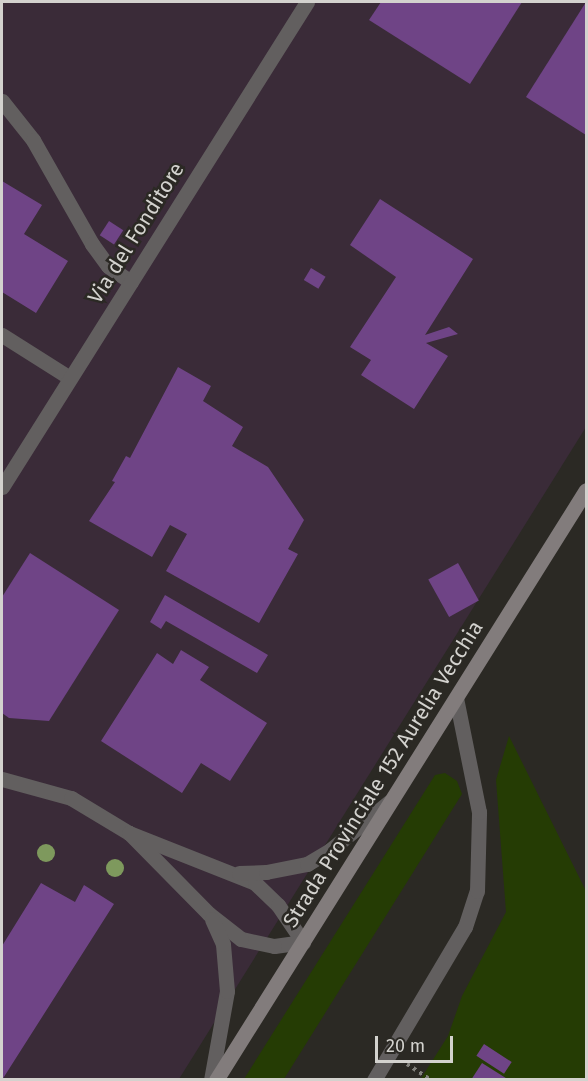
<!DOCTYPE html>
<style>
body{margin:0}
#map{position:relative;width:588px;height:1081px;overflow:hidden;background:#2b2924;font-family:"Fira Sans",sans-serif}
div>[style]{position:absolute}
.commercial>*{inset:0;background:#3a2b38}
.green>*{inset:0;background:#253c04}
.building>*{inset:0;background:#6f4486;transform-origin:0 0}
.path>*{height:4px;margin-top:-2px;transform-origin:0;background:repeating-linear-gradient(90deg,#83827d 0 3px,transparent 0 7.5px)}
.service>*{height:15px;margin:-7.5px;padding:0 7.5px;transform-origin:7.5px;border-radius:7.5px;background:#625f5f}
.minor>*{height:15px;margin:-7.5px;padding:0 7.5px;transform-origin:7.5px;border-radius:7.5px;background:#625f5f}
.secondary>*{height:15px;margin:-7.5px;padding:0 7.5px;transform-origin:7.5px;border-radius:7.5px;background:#827c7c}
.trees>*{width:18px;height:18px;margin:-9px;border-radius:50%;background:#7e995d}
span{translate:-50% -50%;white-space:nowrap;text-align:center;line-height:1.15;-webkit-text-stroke:5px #2b2924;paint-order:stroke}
.street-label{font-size:21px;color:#d3d2ce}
.frame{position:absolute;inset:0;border:3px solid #d3d2ce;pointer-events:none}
.scale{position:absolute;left:375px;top:1036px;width:78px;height:27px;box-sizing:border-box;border:3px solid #d3d2ce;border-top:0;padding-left:8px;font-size:18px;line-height:21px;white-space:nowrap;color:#d3d2ce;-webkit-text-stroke:4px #2b2924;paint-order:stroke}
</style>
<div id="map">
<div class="commercial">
<i style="clip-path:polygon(2px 2px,586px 2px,586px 427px,179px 1079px,2px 1080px)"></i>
</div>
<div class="green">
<i style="clip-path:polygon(509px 736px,586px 891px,586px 1079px,420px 1080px,448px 1036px,462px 996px,506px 912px,496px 780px)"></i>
<i style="clip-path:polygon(445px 773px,457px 781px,462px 794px,284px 1079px,244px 1079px,435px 775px)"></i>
</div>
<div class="building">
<i style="clip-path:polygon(381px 2px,522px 2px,470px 84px,369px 20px)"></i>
<i style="clip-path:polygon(586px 2px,586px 135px,526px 97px)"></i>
<i style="clip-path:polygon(2px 181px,42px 205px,24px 234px,68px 261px,36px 313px,2px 292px)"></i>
<i style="clip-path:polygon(380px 199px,473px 259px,425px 335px,449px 327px,458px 334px,426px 343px,448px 356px,414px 409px,361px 375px,371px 360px,350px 347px,396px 277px,350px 245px)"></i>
<i style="left:109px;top:221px;width:17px;height:17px;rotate:33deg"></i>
<i style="left:311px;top:268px;width:17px;height:14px;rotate:31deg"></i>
<i style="clip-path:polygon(178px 367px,211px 386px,203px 401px,243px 427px,232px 446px,268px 467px,304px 520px,288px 549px,298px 554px,259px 623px,166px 571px,187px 534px,170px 525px,152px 557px,89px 521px,115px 482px,112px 481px,126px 456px,130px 458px)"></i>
<i style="clip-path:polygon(30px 553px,119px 610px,49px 721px,9px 718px,2px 713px,2px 597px)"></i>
<i style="left:458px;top:563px;width:43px;height:34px;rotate:61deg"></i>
<i style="clip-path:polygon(165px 595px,268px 655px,257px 673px,166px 621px,161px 629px,150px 622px)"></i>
<i style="clip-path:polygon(181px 650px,209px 667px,200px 680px,267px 723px,230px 781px,201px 763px,182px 793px,101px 741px,157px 653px,173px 664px)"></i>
<i style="clip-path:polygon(41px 883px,75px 902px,84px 885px,114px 904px,2px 1080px,2px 946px)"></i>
<i style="left:484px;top:1044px;width:33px;height:14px;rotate:33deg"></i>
<i style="clip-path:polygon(482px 1063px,509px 1080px,471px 1080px)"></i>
</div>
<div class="path">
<i style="left:407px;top:1064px;width:29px;rotate:34deg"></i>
</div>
<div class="service">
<i style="left:2px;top:101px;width:50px;rotate:51.5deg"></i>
<i style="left:33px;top:140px;width:120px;rotate:60.4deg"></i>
<i style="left:92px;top:244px;width:27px;rotate:54deg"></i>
<i style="left:108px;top:266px;width:28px;rotate:35deg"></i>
<i style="left:2px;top:335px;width:80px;rotate:32.3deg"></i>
<i style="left:374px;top:1080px;width:178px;rotate:-59.3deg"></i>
<i style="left:465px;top:927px;width:38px;rotate:-72deg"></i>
<i style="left:477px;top:891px;width:79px;rotate:-88.5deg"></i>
<i style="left:479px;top:812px;width:116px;rotate:-101.4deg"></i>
</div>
<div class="minor">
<i style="left:2px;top:487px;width:573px;rotate:-57.84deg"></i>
<i style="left:2px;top:779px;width:72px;rotate:15.4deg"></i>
<i style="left:71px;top:798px;width:68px;rotate:31.1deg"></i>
<i style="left:129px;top:833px;width:136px;rotate:21.6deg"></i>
<i style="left:255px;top:883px;width:32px;rotate:44deg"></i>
<i style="left:278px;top:905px;width:45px;rotate:56deg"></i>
<i style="left:303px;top:942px;width:29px;rotate:172deg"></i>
<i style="left:274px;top:946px;width:34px;rotate:-168deg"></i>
<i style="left:241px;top:939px;width:41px;rotate:-142deg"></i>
<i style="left:209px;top:914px;width:114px;rotate:-134.6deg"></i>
<i style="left:239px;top:873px;width:27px;rotate:-2deg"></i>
<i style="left:266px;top:872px;width:42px;rotate:-11deg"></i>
<i style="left:307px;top:864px;width:27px;rotate:-31deg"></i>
<i style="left:330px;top:850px;width:76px;rotate:-39.1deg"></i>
<i style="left:211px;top:1080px;width:90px;rotate:-79.8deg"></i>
<i style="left:227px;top:991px;width:47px;rotate:-94.9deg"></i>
<i style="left:223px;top:944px;width:27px;rotate:-114deg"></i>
</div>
<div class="secondary">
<i style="left:216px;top:1080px;width:696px;rotate:-57.91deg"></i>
</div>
<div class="trees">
<i style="left:46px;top:853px"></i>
<i style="left:115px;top:868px"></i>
</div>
<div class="street-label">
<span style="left:136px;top:233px;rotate:-58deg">Via del Fonditore</span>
<span style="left:383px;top:774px;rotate:-58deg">Strada Provinciale 152 Aurelia Vecchia</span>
</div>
<div class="frame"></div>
<div class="scale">20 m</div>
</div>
